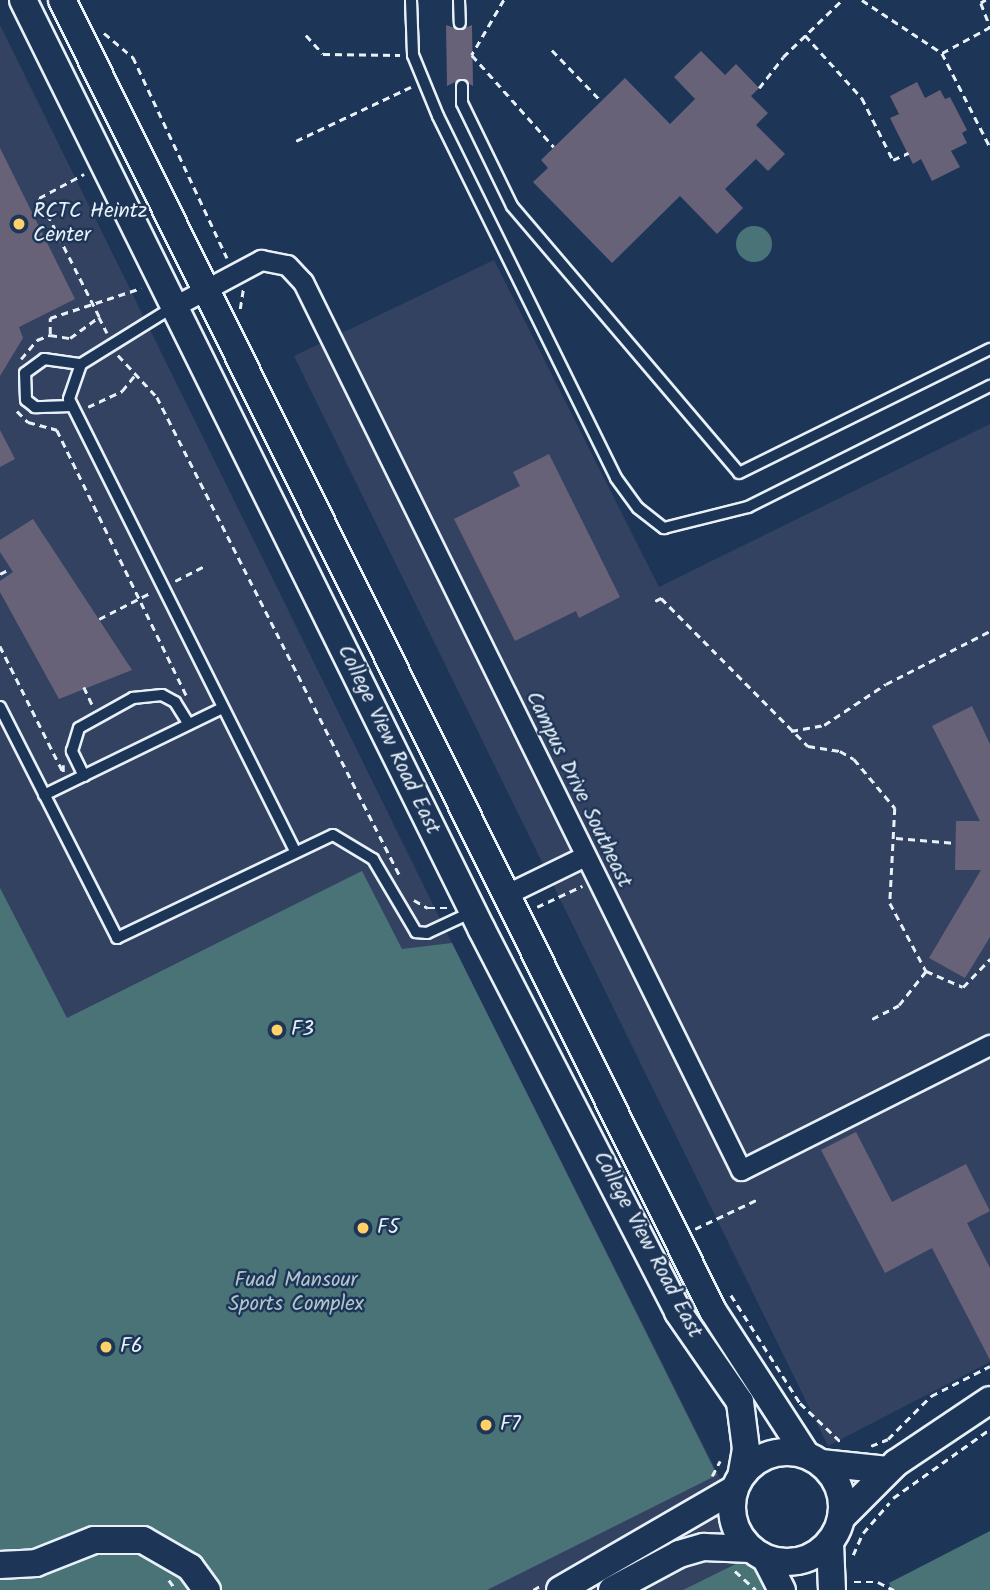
<!DOCTYPE html>
<style>
body{margin:0}
#map{position:relative;width:990px;height:1590px;overflow:hidden;background:#1d3557;font-family:Kalam,sans-serif}
div>[style]{position:absolute}
.built>*{inset:0;background:#344261}
.green>*{inset:0;background:#4a7378}
.round{border-radius:50%}
.building>*{inset:0;background:#686278}
.path>*{height:2.5px;margin-top:-1.25px;transform-origin:0;background:repeating-linear-gradient(90deg,#e8f1f8 0 7px,transparent 0 12px)}
.roads{filter:drop-shadow(2px 0 #e8f1f8) drop-shadow(-2px 0 #e8f1f8) drop-shadow(0 2px #e8f1f8) drop-shadow(0 -2px #e8f1f8)}
.lane>*{height:10px;margin:-5px;padding:0 5px;transform-origin:5px;border-radius:5px;background:#1d3557}
.street>*{height:19px;margin:-9.5px;padding:0 9.5px;transform-origin:9.5px;border-radius:9.5px;background:#1d3557}
.secondary>*{height:26px;margin:-13px;padding:0 13px;transform-origin:13px;border-radius:13px;background:#1d3557}
.secondary>.ring{margin:-13px;padding:0;box-sizing:content-box;background:none;border:26px solid #1d3557;border-radius:50%}
.dots>*{width:19px;height:19px;translate:-50% -50%;box-sizing:border-box;border:4px solid #1d3557;border-radius:50%}
span{translate:-50% -50%;white-space:nowrap;text-align:center;line-height:1.15;-webkit-text-stroke:5px #1d3557;paint-order:stroke}
.poi-label{font-size:21px;color:#e8f1f8}
.left{translate:0 -50%;text-align:left}
.street-label{font-size:21px;color:#e8f1f8}
.park-label{font-size:21px;color:#b1c5cb}
</style>
<div id="map">
<div class="built">
<i style="clip-path:polygon(0 25px,452px 943px,776px 1590px,0 1590px)"></i>
<i style="clip-path:polygon(494px 260px,659px 587px,990px 424px,990px 1362px,828px 1446px,294px 356px)"></i>
</div>
<div class="green">
<i class="round" style="left:736px;top:226px;width:36px;height:36px"></i>
<i style="clip-path:polygon(362px 871px,402px 949px,452px 943px,717px 1475px,487px 1590px,0 1590px,0 888px,67px 1018px)"></i>
<i style="clip-path:polygon(990px 1531px,990px 1590px,892px 1590px,889px 1583px)"></i>
<i style="clip-path:polygon(758px 1553px,776px 1590px,683px 1590px)"></i>
</div>
<div class="building">
<i style="clip-path:polygon(446px 25px,460px 30px,472px 25px,473px 86px,461px 79px,447px 86px)"></i>
<i style="clip-path:polygon(701px 51px,725px 75px,736px 64px,759px 88px,751px 96px,768px 113px,756px 125px,785px 154px,768px 171px,756px 159px,725px 189px,743px 208px,717px 234px,680px 196px,612px 263px,533px 182px,548px 168px,541px 160px,625px 78px,670px 124px,695px 99px,674px 77px)"></i>
<i style="clip-path:polygon(917px 82px,925px 98px,940px 90px,945px 99px,950px 97px,967px 130px,962px 133px,967px 143px,951px 151px,960px 167px,932px 181px,921px 159px,913px 164px,890px 118px,899px 114px,890px 96px)"></i>
<i style="clip-path:polygon(0 148px,75px 299px,19px 327px,23px 338px,0 376px)"></i>
<i style="clip-path:polygon(0 430px,15px 459px,0 467px)"></i>
<i style="clip-path:polygon(549px 454px,620px 597px,579px 618px,576px 611px,515px 641px,454px 519px,520px 486px,513px 472px)"></i>
<i style="clip-path:polygon(33px 519px,132px 670px,59px 699px,0 592px,0 581px,13px 572px,0 552px,0 540px)"></i>
<i style="clip-path:polygon(972px 706px,990px 744px,990px 937px,965px 978px,929px 958px,981px 870px,955px 870px,956px 821px,980px 821px,932px 726px)"></i>
<i style="clip-path:polygon(856px 1132px,892px 1202px,966px 1164px,990px 1211px,967px 1223px,990px 1268px,990px 1360px,932px 1248px,885px 1273px,821px 1150px)"></i>
</div>
<div class="path">
<i style="left:504px;top:0;width:64px;rotate:120.2deg"></i>
<i style="left:472px;top:55px;width:123px;rotate:48.3deg"></i>
<i style="left:862px;top:0;width:96px;rotate:33.5deg"></i>
<i style="left:942px;top:53px;width:106px;rotate:62.9deg"></i>
<i style="left:986px;top:0;width:6px;rotate:149deg"></i>
<i style="left:981px;top:3px;width:25px;rotate:69deg"></i>
<i style="left:104px;top:33px;width:38px;rotate:40deg"></i>
<i style="left:133px;top:57px;width:222px;rotate:64.9deg"></i>
<i style="left:306px;top:35px;width:25px;rotate:48deg"></i>
<i style="left:323px;top:54px;width:77px;rotate:0.7deg"></i>
<i style="left:805px;top:35px;width:85px;rotate:47.9deg"></i>
<i style="left:862px;top:98px;width:69px;rotate:63.4deg"></i>
<i style="left:893px;top:160px;width:17px;rotate:-25deg"></i>
<i style="left:552px;top:50px;width:71px;rotate:46.1deg"></i>
<i style="left:942px;top:53px;width:55px;rotate:-28.4deg"></i>
<i style="left:759px;top:88px;width:39px;rotate:-52deg"></i>
<i style="left:783px;top:57px;width:82px;rotate:-44deg"></i>
<i style="left:296px;top:141px;width:127px;rotate:-25.2deg"></i>
<i style="left:240px;top:309px;width:20px;rotate:-81deg"></i>
<i style="left:99px;top:317px;width:18px;rotate:63deg"></i>
<i style="left:50px;top:334px;width:16px;rotate:-90deg"></i>
<i style="left:50px;top:318px;width:96px;rotate:-18.2deg"></i>
<i style="left:118px;top:355px;width:57px;rotate:47.1deg"></i>
<i style="left:157px;top:397px;width:537px;rotate:63.1deg"></i>
<i style="left:21px;top:359px;width:25px;rotate:-50deg"></i>
<i style="left:37px;top:340px;width:14px;rotate:-21deg"></i>
<i style="left:50px;top:335px;width:20px;rotate:9deg"></i>
<i style="left:70px;top:338px;width:36px;rotate:-36deg"></i>
<i style="left:99px;top:317px;width:133px;rotate:-116.8deg"></i>
<i style="left:39px;top:198px;width:51px;rotate:-28.1deg"></i>
<i style="left:88px;top:407px;width:38px;rotate:-25deg"></i>
<i style="left:122px;top:391px;width:19px;rotate:-51deg"></i>
<i style="left:17px;top:411px;width:16px;rotate:45deg"></i>
<i style="left:28px;top:422px;width:30px;rotate:15deg"></i>
<i style="left:57px;top:430px;width:299px;rotate:64deg"></i>
<i style="left:0;top:574px;width:11px;rotate:-27deg"></i>
<i style="left:175px;top:581px;width:35px;rotate:-27deg"></i>
<i style="left:655px;top:601px;width:7px;rotate:-27deg"></i>
<i style="left:661px;top:598px;width:209px;rotate:45.2deg"></i>
<i style="left:808px;top:746px;width:32px;rotate:9deg"></i>
<i style="left:840px;top:751px;width:16px;rotate:30deg"></i>
<i style="left:854px;top:759px;width:64px;rotate:50.1deg"></i>
<i style="left:895px;top:808px;width:95px;rotate:93deg"></i>
<i style="left:890px;top:903px;width:77px;rotate:62.1deg"></i>
<i style="left:926px;top:971px;width:40px;rotate:23.4deg"></i>
<i style="left:963px;top:987px;width:39px;rotate:-46deg"></i>
<i style="left:99px;top:619px;width:57px;rotate:-27deg"></i>
<i style="left:0;top:646px;width:141px;rotate:63.4deg"></i>
<i style="left:63px;top:772px;width:7px;rotate:-90deg"></i>
<i style="left:84px;top:687px;width:21px;rotate:65deg"></i>
<i style="left:791px;top:731px;width:34px;rotate:-10deg"></i>
<i style="left:824px;top:725px;width:74px;rotate:-33.5deg"></i>
<i style="left:886px;top:684px;width:117px;rotate:-27deg"></i>
<i style="left:896px;top:838px;width:60px;rotate:4.8deg"></i>
<i style="left:414px;top:900px;width:16px;rotate:30deg"></i>
<i style="left:428px;top:908px;width:19px"></i>
<i style="left:537px;top:907px;width:50px;rotate:-25deg"></i>
<i style="left:872px;top:1019px;width:30px;rotate:-27deg"></i>
<i style="left:899px;top:1005px;width:43px;rotate:-51.5deg"></i>
<i style="left:695px;top:1229px;width:68px;rotate:-25.4deg"></i>
<i style="left:731px;top:1295px;width:128px;rotate:57.4deg"></i>
<i style="left:800px;top:1403px;width:57px;rotate:43.6deg"></i>
<i style="left:871px;top:1446px;width:18px;rotate:-22deg"></i>
<i style="left:888px;top:1439px;width:61px;rotate:-45deg"></i>
<i style="left:931px;top:1396px;width:66px;rotate:-27deg"></i>
<i style="left:712px;top:1476px;width:17px;rotate:-62deg"></i>
<i style="left:893px;top:1498px;width:119px;rotate:-35.4deg"></i>
<i style="left:853px;top:1555px;width:24px;rotate:-66deg"></i>
<i style="left:863px;top:1533px;width:40px;rotate:-49deg"></i>
<i style="left:735px;top:1571px;width:28px;rotate:42deg"></i>
<i style="left:169px;top:1580px;width:12px;rotate:55deg"></i>
<i style="left:854px;top:1582px;width:24px"></i>
<i style="left:878px;top:1582px;width:18px;rotate:27deg"></i>
<i style="left:533px;top:1590px;width:8px;rotate:-30deg"></i>
</div>
<div class="roads">
<div class="lane">
<i style="left:411px;top:0;width:55px;rotate:87.9deg"></i>
<i style="left:413px;top:55px;width:66px;rotate:67.7deg"></i>
<i style="left:438px;top:116px;width:403px;rotate:63.8deg"></i>
<i style="left:616px;top:478px;width:37px;rotate:54deg"></i>
<i style="left:638px;top:508px;width:33px;rotate:38deg"></i>
<i style="left:664px;top:528px;width:87px;rotate:-14deg"></i>
<i style="left:748px;top:507px;width:271px;rotate:-26.6deg"></i>
<i style="left:459px;top:0;width:23px;rotate:88deg"></i>
<i style="left:462px;top:86px;width:17px;rotate:90deg"></i>
<i style="left:462px;top:103px;width:114px;rotate:64.1deg"></i>
<i style="left:512px;top:206px;width:350px;rotate:49.6deg"></i>
<i style="left:739px;top:473px;width:280px;rotate:-26.3deg"></i>
<i style="left:173px;top:307px;width:108px;rotate:148.2deg"></i>
<i style="left:81px;top:364px;width:37px;rotate:109deg"></i>
<i style="left:69px;top:399px;width:503px;rotate:63.43deg"></i>
<i style="left:71px;top:406px;width:36px;rotate:178deg"></i>
<i style="left:35px;top:407px;width:11px;rotate:-142deg"></i>
<i style="left:26px;top:400px;width:27px;rotate:-92deg"></i>
<i style="left:25px;top:373px;width:24px;rotate:-36deg"></i>
<i style="left:44px;top:359px;width:37px;rotate:8deg"></i>
<i style="left:0;top:707px;width:259px;rotate:63.1deg"></i>
<i style="left:117px;top:938px;width:239px;rotate:-25.5deg"></i>
<i style="left:333px;top:835px;width:47px;rotate:31deg"></i>
<i style="left:373px;top:859px;width:85px;rotate:59.5deg"></i>
<i style="left:416px;top:932px;width:11px;rotate:5deg"></i>
<i style="left:427px;top:933px;width:50px;rotate:-25deg"></i>
<i style="left:84px;top:776px;width:28px;rotate:-116deg"></i>
<i style="left:72px;top:751px;width:24px;rotate:-73deg"></i>
<i style="left:79px;top:728px;width:62px;rotate:-29.1deg"></i>
<i style="left:133px;top:698px;width:29px;rotate:-6deg"></i>
<i style="left:162px;top:695px;width:15px;rotate:28deg"></i>
<i style="left:175px;top:702px;width:26px;rotate:58deg"></i>
<i style="left:44px;top:795px;width:198px;rotate:-26deg"></i>
</div>
<div class="street">
<i style="left:173px;top:307px;width:100px;rotate:-28.1deg"></i>
<i style="left:261px;top:260px;width:26px;rotate:11deg"></i>
<i style="left:287px;top:265px;width:23px;rotate:47deg"></i>
<i style="left:303px;top:282px;width:990px;rotate:63.75deg"></i>
<i style="left:741px;top:1170px;width:279px;rotate:-26.7deg"></i>
<i style="left:505px;top:895px;width:89px;rotate:-26deg"></i>
</div>
<div class="secondary">
<i style="left:23px;top:0;width:1037px;rotate:63.73deg"></i>
<i style="left:482px;top:930px;width:429px;rotate:62.8deg"></i>
<i style="left:678px;top:1312px;width:109px;rotate:55.4deg"></i>
<i style="left:740px;top:1402px;width:47px;rotate:82.7deg"></i>
<i style="left:746px;top:1449px;width:27px;rotate:100deg"></i>
<i style="left:62px;top:0;width:1464px;rotate:63.59deg"></i>
<i style="left:713px;top:1311px;width:171px;rotate:57.1deg"></i>
<i class="ring" style="left:732px;top:1452px;width:84px;height:84px"></i>
<i style="left:821px;top:1463px;width:67px;rotate:6deg"></i>
<i style="left:841px;top:1518px;width:78px;rotate:-45deg"></i>
<i style="left:896px;top:1463px;width:113px;rotate:-33.8deg"></i>
<i style="left:830px;top:1543px;width:47px;rotate:87.6deg"></i>
<i style="left:766px;top:1559px;width:35px;rotate:63deg"></i>
<i style="left:0;top:1565px;width:36px;rotate:-3deg"></i>
<i style="left:36px;top:1563px;width:62px;rotate:-21.6deg"></i>
<i style="left:94px;top:1540px;width:49px"></i>
<i style="left:143px;top:1540px;width:54px;rotate:29.9deg"></i>
<i style="left:190px;top:1567px;width:29px;rotate:54deg"></i>
<i style="left:560px;top:1590px;width:201px;rotate:-30.1deg"></i>
<i style="left:612px;top:1590px;width:76px;rotate:-28.2deg"></i>
<i style="left:679px;top:1554px;width:26px;rotate:-16deg"></i>
<i style="left:704px;top:1547px;width:46px;rotate:2.5deg"></i>
</div>
</div>
<div class="dots">
<i style="left:19px;top:224px;background:#ffd166"></i>
<i style="left:277px;top:1030px;background:#ffd166"></i>
<i style="left:363px;top:1228px;background:#ffd166"></i>
<i style="left:106px;top:1347px;background:#ffd166"></i>
<i style="left:486px;top:1425px;background:#ffd166"></i>
</div>
<div class="poi-label">
<span class="left" style="left:33px;top:224px">RCTC Heintz<br>Center</span>
<span class="left" style="left:291px;top:1030px">F3</span>
<span class="left" style="left:377px;top:1228px">F5</span>
<span class="left" style="left:120px;top:1347px">F6</span>
<span class="left" style="left:500px;top:1425px">F7</span>
</div>
<div class="street-label">
<span style="left:388px;top:740px;rotate:64deg">College View Road East</span>
<span style="left:578px;top:790px;rotate:64deg">Campus Drive Southeast</span>
<span style="left:647px;top:1245px;rotate:62deg">College View Road East</span>
</div>
<div class="park-label">
<span style="left:296px;top:1293px">Fuad Mansour<br>Sports Complex</span>
</div>
</div>
